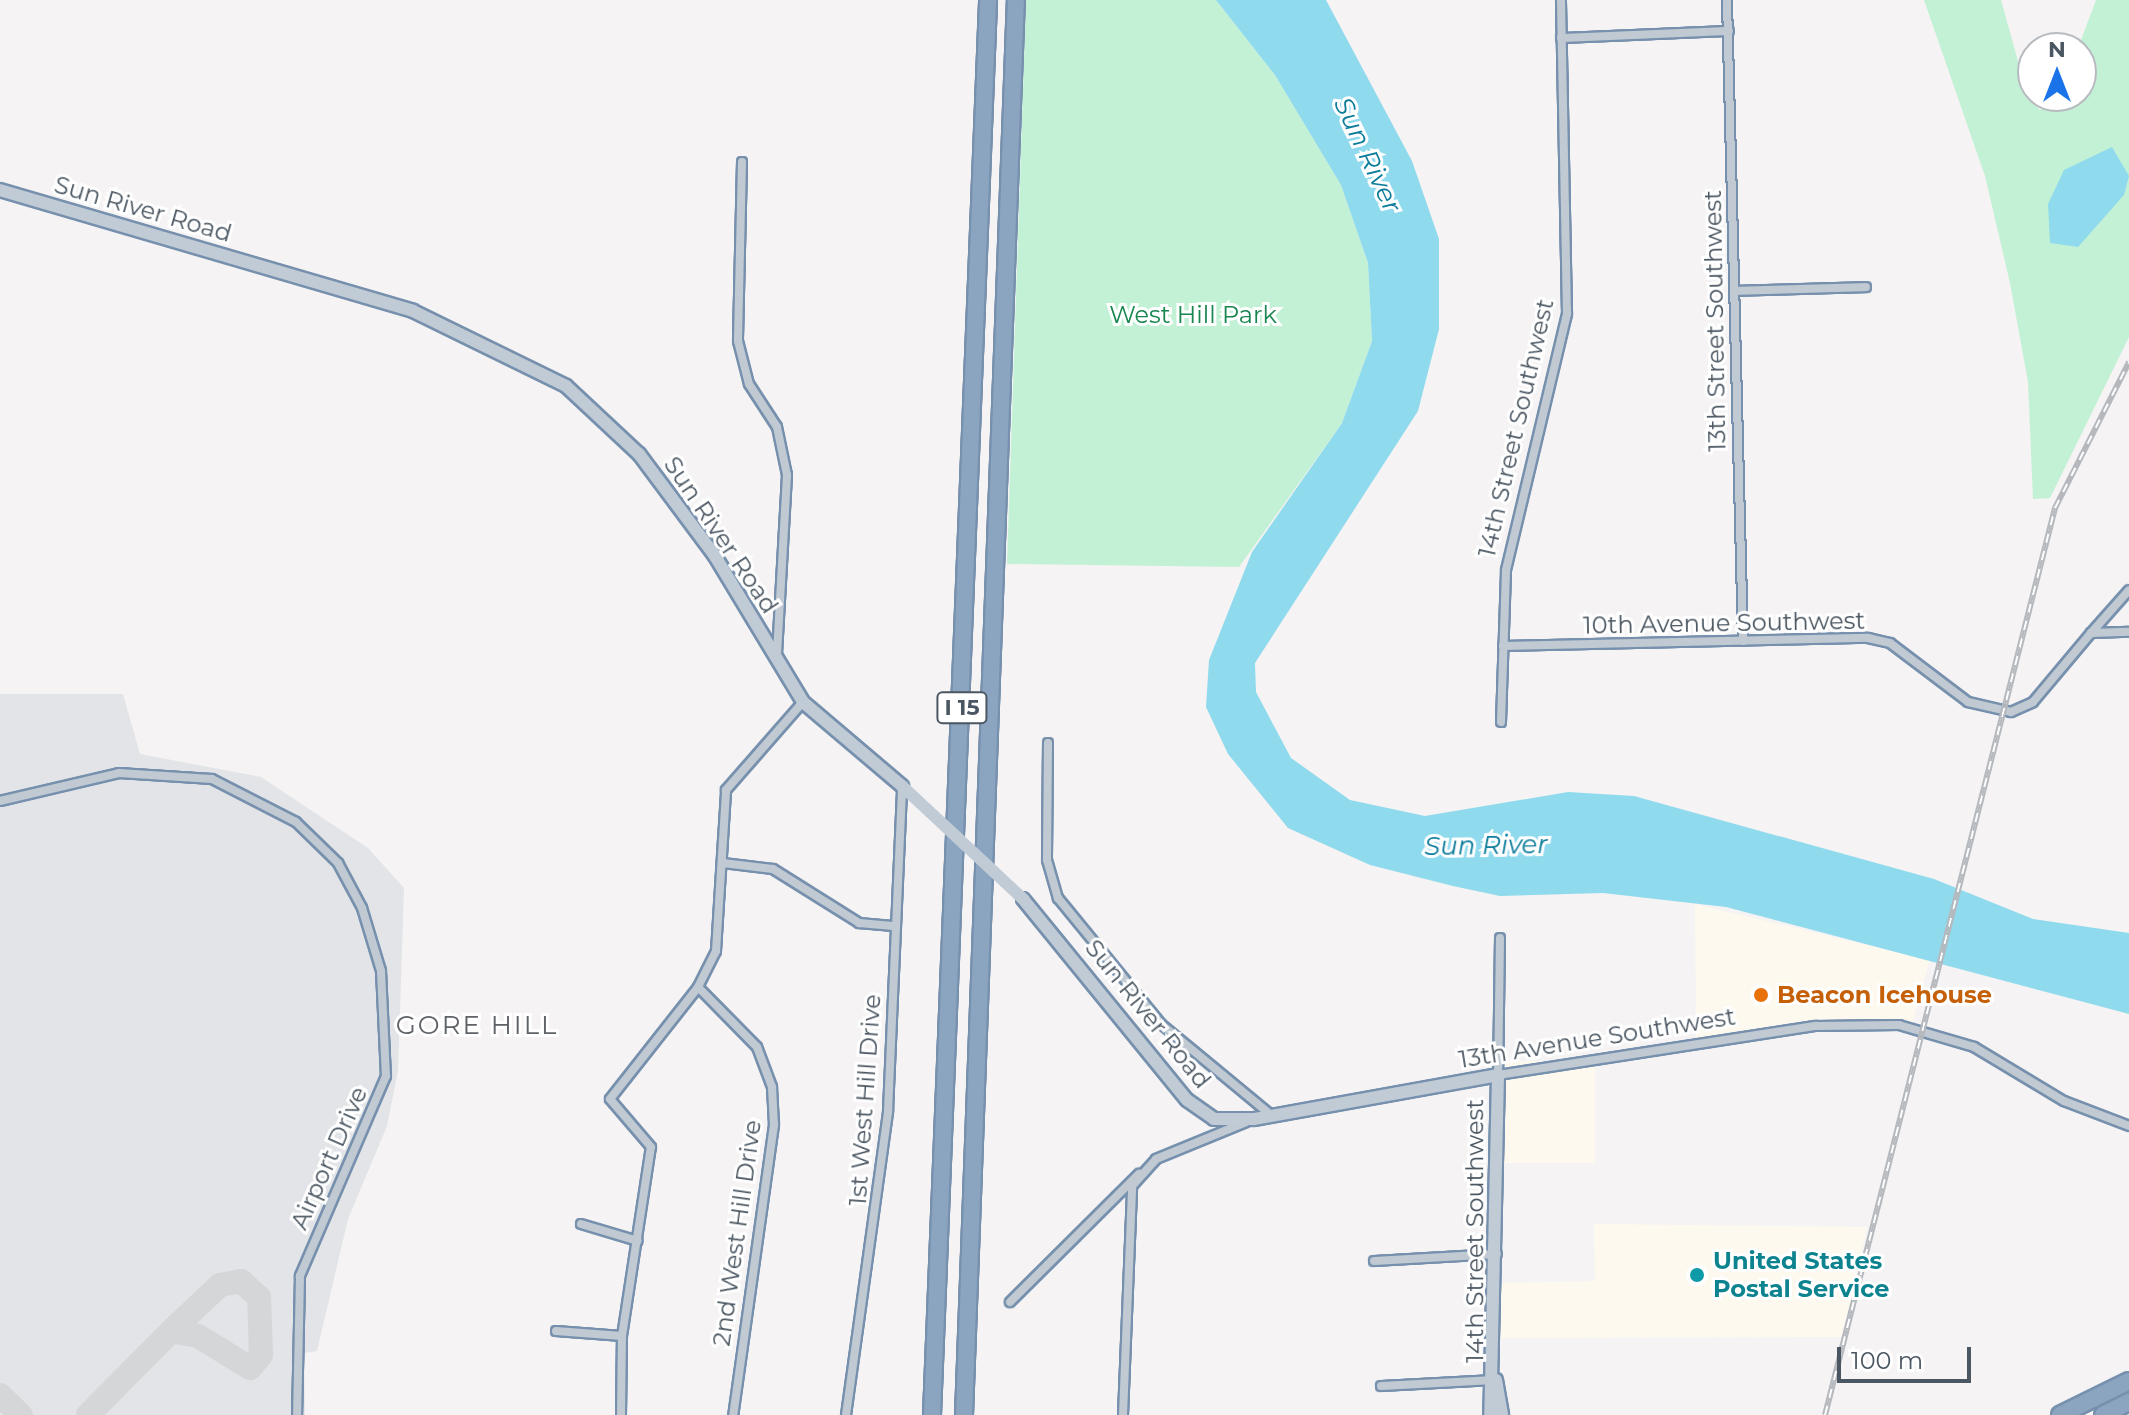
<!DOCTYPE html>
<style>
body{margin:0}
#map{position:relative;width:2129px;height:1415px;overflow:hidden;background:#f5f3f3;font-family:Montserrat,sans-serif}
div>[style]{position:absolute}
.commercial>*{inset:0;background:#fdf9ef;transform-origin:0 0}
.airport>*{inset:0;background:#e2e4e7}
.green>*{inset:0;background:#c3f1d5}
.water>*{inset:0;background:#90daee}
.taxiway>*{height:24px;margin:-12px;padding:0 12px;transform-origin:12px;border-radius:12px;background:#d5d6d8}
.roads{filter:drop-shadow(2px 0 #7690ad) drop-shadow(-2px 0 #7690ad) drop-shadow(0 2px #7690ad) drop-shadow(0 -2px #7690ad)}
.street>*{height:8px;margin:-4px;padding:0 4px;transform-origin:4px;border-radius:4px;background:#c1cad2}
.secondary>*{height:12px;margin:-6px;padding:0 6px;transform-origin:6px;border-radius:6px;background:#c1cbd6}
.highway>*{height:16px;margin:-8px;padding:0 8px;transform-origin:8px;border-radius:8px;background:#8ba5c1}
.rail>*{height:6px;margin-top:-3px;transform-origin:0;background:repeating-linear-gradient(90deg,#fff 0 9px,#b5b8bd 0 18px);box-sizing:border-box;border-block:2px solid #b5b8bd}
.secondary-bridge>*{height:12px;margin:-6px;padding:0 6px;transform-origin:6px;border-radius:6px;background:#c1cbd6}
.dots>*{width:22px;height:22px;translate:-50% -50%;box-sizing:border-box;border:4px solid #fff;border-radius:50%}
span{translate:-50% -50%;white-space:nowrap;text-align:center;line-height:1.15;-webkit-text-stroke:6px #fff;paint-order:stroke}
.shield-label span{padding:2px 6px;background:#fff;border:2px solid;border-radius:6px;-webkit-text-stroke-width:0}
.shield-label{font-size:22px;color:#4a5661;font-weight:700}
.street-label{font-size:24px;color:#4a5661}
.park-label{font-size:24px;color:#17864f}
.food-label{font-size:24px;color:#c56008;font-weight:700}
.left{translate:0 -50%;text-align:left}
.culture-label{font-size:24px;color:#0d838f;font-weight:700}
.water-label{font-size:26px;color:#0c7c9b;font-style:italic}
.neighbourhood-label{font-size:26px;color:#5f6368;letter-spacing:2px}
.north{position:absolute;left:2017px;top:32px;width:80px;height:80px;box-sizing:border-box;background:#fff;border:2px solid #b7bbc0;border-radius:50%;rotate:0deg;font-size:22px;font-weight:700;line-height:32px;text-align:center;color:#4a5661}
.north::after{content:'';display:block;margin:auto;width:28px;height:36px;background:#1a73e8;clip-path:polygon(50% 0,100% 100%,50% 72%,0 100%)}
.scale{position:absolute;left:1837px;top:1347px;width:134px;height:36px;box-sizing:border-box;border:4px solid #4a5661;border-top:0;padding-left:10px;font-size:24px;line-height:28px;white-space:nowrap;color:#4a5661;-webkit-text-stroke:6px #fff;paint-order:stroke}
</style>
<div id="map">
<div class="commercial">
<i style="clip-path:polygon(1695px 904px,1930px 960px,1911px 1028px,1856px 1022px,1696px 1045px)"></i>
<i style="left:1595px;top:1061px;width:102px;height:98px;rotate:90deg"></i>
<i style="clip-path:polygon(1594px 1224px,1867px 1227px,1842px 1337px,1497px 1338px,1497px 1283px,1595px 1281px)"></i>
</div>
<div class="airport">
<i style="clip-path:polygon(0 694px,123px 694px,140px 754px,261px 777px,368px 848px,404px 888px,398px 1071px,387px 1126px,348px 1219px,317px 1351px,304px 1353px,305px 1415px,0 1415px)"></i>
</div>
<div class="green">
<i style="clip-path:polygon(1026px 0,1216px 0,1275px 75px,1341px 185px,1368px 263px,1372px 341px,1342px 423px,1239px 567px,1007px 564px)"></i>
<i style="clip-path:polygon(1924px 0,2001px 0,2028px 97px,2040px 110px,2057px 96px,2081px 96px,2078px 48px,2096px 0,2129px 0,2129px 337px,2050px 498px,2033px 499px,2028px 382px,2010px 283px,1985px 176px)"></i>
</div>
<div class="water">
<i style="clip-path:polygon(1216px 0,1326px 0,1412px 161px,1439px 239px,1439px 329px,1418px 411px,1255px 663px,1256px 692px,1291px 758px,1350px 800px,1425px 816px,1568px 792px,1634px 796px,1934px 879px,2033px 919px,2129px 933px,2129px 1014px,1726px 907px,1603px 893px,1500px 896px,1453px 886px,1370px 865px,1288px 828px,1228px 754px,1206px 707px,1209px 660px,1252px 552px,1342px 423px,1372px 341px,1368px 263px,1341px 185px,1275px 75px)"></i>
<i style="clip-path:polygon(2112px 147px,2129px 176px,2124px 195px,2078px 247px,2050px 243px,2048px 204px,2064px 170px)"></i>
</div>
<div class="taxiway">
<i style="left:0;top:1395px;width:29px;rotate:44deg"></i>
<i style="left:88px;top:1415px;width:118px;rotate:-45.3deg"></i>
<i style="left:171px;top:1331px;width:67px;rotate:-43.2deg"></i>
<i style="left:220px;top:1285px;width:21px;rotate:-11deg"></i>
<i style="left:241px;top:1281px;width:24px;rotate:42deg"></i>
<i style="left:259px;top:1297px;width:58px;rotate:88deg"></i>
<i style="left:261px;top:1355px;width:17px;rotate:130deg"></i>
<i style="left:250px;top:1368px;width:61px;rotate:-148.4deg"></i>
<i style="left:198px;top:1336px;width:27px;rotate:-170deg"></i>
</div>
<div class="roads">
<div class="street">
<i style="left:1727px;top:0;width:641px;rotate:88.57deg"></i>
<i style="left:1561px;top:38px;width:168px;rotate:-2.4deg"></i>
<i style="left:742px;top:162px;width:179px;rotate:91.3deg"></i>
<i style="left:738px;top:341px;width:44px;rotate:75.7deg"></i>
<i style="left:749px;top:384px;width:51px;rotate:56.9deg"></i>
<i style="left:777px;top:427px;width:49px;rotate:78.2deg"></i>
<i style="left:787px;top:475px;width:180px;rotate:93.2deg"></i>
<i style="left:1735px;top:291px;width:131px;rotate:-1.7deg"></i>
<i style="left:2091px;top:633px;width:57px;rotate:-48.5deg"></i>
<i style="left:1503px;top:646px;width:365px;rotate:-1.3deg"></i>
<i style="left:1868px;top:638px;width:23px;rotate:13deg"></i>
<i style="left:1890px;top:643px;width:98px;rotate:37.1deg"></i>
<i style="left:1968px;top:702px;width:44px;rotate:13.1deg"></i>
<i style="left:2011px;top:712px;width:24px;rotate:-24deg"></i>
<i style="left:2033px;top:702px;width:90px;rotate:-50deg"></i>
<i style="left:2091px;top:633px;width:38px;rotate:-2deg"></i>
<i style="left:1501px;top:722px;width:152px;rotate:-88.1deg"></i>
<i style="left:1506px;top:570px;width:263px;rotate:-76.6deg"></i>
<i style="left:1567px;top:314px;width:314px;rotate:-91.1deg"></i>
<i style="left:1048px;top:743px;width:117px;rotate:90.5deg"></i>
<i style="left:1047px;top:860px;width:40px;rotate:74deg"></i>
<i style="left:1058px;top:898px;width:163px;rotate:50.7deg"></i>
<i style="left:1161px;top:1024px;width:143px;rotate:39.6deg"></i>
<i style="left:0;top:801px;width:122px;rotate:-13.2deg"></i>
<i style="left:119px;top:773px;width:93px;rotate:3.7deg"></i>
<i style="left:212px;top:779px;width:94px;rotate:27.1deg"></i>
<i style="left:296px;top:822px;width:59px;rotate:44.3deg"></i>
<i style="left:338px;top:863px;width:51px;rotate:61.9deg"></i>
<i style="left:362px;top:908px;width:66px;rotate:73.2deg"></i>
<i style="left:381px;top:971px;width:105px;rotate:87.3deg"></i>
<i style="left:386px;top:1076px;width:218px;rotate:113.3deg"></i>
<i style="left:300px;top:1276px;width:139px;rotate:91.2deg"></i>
<i style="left:723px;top:863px;width:50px;rotate:6.8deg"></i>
<i style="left:773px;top:869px;width:102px;rotate:32.1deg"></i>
<i style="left:859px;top:923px;width:37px;rotate:5deg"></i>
<i style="left:1500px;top:938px;width:137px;rotate:90.8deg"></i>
<i style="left:1498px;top:1075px;width:322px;rotate:-8.8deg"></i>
<i style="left:1816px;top:1026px;width:83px;rotate:-0.7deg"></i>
<i style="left:1899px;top:1025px;width:78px;rotate:16.3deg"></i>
<i style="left:1974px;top:1047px;width:105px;rotate:31deg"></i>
<i style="left:2064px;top:1101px;width:70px;rotate:21deg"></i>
<i style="left:698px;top:987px;width:84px;rotate:45.5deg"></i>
<i style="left:757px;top:1047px;width:43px;rotate:69.4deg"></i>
<i style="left:772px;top:1087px;width:38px;rotate:87deg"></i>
<i style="left:774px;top:1125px;width:293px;rotate:98deg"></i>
<i style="left:581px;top:1224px;width:59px;rotate:16.6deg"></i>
<i style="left:1374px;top:1261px;width:123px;rotate:-3.3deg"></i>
<i style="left:1010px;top:1302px;width:182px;rotate:-44.8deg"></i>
<i style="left:556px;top:1331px;width:66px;rotate:4.3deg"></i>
<i style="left:1381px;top:1386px;width:114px;rotate:-3deg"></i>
<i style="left:621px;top:1415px;width:79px;rotate:-89.3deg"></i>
<i style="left:622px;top:1336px;width:191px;rotate:-81.3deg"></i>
<i style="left:651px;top:1147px;width:63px;rotate:-130.5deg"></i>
<i style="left:610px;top:1099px;width:142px;rotate:-51.8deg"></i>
<i style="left:698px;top:987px;width:40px;rotate:-63.4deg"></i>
<i style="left:716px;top:951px;width:161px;rotate:-86.4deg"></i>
<i style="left:726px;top:790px;width:117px;rotate:-48.8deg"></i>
<i style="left:846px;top:1415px;width:307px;rotate:-82.1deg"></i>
<i style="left:888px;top:1111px;width:325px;rotate:-87.5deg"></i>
<i style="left:1123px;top:1415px;width:229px;rotate:-87.7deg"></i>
<i style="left:1132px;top:1186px;width:36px;rotate:-48deg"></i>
<i style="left:1156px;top:1159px;width:97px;rotate:-22.3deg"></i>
</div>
<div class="secondary">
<i style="left:0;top:190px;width:430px;rotate:16.3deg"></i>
<i style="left:413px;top:311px;width:170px;rotate:26.1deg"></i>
<i style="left:566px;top:386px;width:100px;rotate:43deg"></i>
<i style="left:639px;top:454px;width:127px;rotate:53.3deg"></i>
<i style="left:715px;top:556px;width:170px;rotate:58.9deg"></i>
<i style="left:803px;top:702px;width:130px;rotate:40.3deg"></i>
<i style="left:1023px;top:899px;width:259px;rotate:50.8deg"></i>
<i style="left:1187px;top:1100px;width:33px;rotate:35deg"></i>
<i style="left:1214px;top:1119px;width:40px"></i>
<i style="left:1254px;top:1119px;width:248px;rotate:-10.2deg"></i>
<i style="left:1498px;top:1075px;width:340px;rotate:91.3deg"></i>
<i style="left:1496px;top:1380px;width:36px;rotate:80deg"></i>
</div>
<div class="highway">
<i style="left:932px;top:1415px;width:1416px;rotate:-87.73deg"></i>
<i style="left:964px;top:1415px;width:1416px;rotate:-87.9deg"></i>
<i style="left:2060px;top:1415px;width:77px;rotate:-26.2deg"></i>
<i style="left:2103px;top:1415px;width:29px;rotate:-27deg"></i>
</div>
</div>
<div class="rail">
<i style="left:1825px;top:1415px;width:936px;rotate:-75.77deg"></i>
<i style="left:2055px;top:508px;width:164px;rotate:-63.1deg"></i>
</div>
<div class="secondary-bridge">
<i style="left:902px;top:786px;width:166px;rotate:43deg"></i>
</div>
<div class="dots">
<i style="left:1761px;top:995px;background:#e8710a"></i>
<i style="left:1697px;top:1275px;background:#0f9aa8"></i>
</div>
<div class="shield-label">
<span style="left:962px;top:708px">I 15</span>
</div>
<div class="street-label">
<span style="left:143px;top:209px;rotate:16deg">Sun River Road</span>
<span style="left:1715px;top:321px;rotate:-91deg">13th Street Southwest</span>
<span style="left:1516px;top:428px;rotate:-77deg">14th Street Southwest</span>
<span style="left:721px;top:535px;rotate:56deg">Sun River Road</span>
<span style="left:1724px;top:623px;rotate:-1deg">10th Avenue Southwest</span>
<span style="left:1148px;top:1014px;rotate:51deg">Sun River Road</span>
<span style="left:1597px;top:1038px;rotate:-9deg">13th Avenue Southwest</span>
<span style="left:865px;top:1100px;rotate:-86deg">1st West Hill Drive</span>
<span style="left:329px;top:1158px;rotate:-66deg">Airport Drive</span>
<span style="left:1475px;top:1231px;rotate:-90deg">14th Street Southwest</span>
<span style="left:737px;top:1233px;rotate:-82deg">2nd West Hill Drive</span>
</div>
<div class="park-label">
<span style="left:1193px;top:315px">West Hill Park</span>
</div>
<div class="food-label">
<span class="left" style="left:1777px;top:995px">Beacon Icehouse</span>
</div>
<div class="culture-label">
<span class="left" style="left:1713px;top:1275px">United States<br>Postal Service</span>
</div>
<div class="water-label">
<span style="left:1367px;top:155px;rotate:65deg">Sun River</span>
<span style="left:1486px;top:846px;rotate:-1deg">Sun River</span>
</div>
<div class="neighbourhood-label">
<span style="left:477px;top:1026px">GORE HILL</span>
</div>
<div class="north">N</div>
<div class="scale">100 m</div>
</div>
